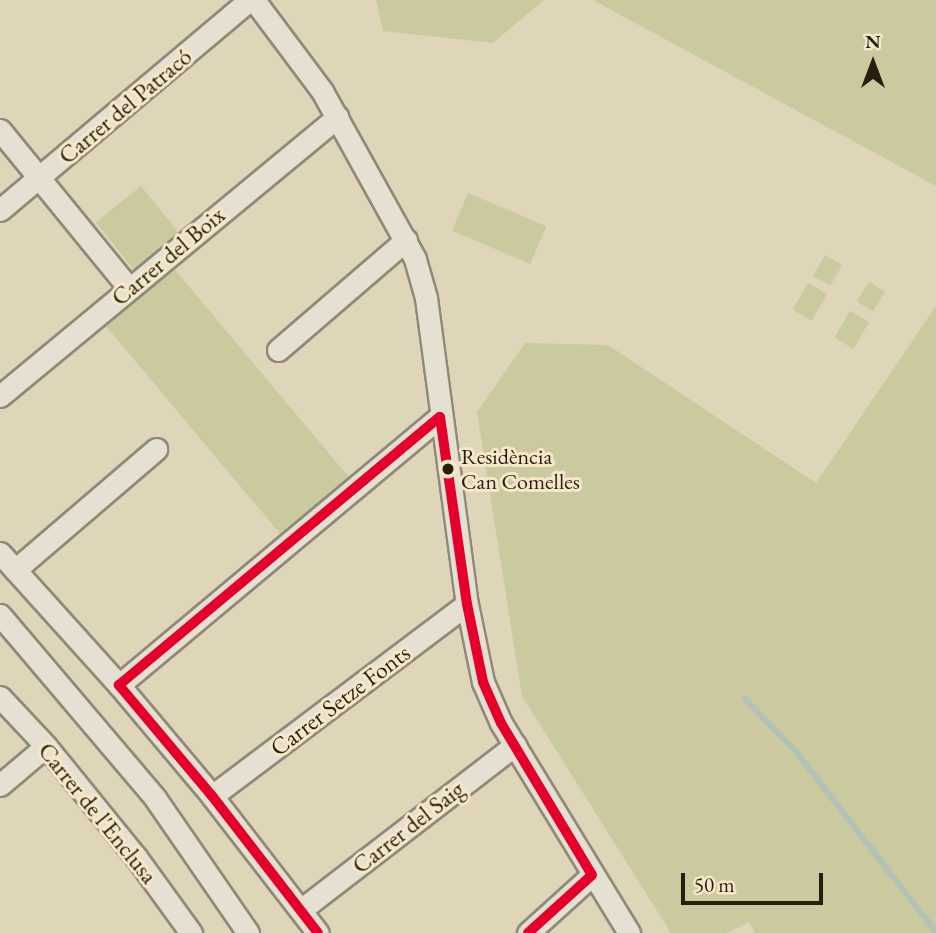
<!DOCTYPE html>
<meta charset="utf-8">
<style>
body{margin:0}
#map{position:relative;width:936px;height:933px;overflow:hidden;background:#dfd5b9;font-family:"EB Garamond",serif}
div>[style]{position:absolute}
.green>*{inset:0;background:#cbc99e;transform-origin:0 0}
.stream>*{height:6px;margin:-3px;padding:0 3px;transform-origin:3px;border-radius:3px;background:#b2c1b6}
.roads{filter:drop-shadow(2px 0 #908978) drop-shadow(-2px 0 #908978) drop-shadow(0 2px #908978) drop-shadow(0 -2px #908978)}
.minor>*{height:21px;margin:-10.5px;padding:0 10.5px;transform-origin:10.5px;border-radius:10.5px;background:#e5e0d2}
.bus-1>*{height:10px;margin:-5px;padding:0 5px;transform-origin:5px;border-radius:5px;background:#e4002b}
.dots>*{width:19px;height:19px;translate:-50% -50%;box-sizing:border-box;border:4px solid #f4e8c8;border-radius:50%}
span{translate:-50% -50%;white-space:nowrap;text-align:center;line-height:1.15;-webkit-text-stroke:6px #f4e8c8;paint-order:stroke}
.bus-label{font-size:22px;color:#291d12}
.left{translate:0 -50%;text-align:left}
.street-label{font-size:24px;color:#291d12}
.north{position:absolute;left:838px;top:28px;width:70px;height:70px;-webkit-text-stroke:5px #f4e8c8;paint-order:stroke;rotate:0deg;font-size:19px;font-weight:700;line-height:28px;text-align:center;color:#291d12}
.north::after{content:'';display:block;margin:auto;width:24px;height:32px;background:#291d12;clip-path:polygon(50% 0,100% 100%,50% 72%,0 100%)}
.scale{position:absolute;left:681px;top:873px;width:142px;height:32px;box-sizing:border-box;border:4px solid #291d12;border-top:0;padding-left:9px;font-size:21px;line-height:24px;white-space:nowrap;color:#291d12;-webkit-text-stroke:5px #f4e8c8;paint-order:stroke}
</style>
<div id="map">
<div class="green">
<i style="clip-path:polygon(376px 0,544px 0,493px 43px,383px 31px)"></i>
<i style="clip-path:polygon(593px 0,936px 0,936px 186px)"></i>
<i style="left:141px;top:186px;width:62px;height:58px;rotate:51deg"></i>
<i style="left:468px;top:193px;width:85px;height:41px;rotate:23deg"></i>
<i style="left:825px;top:255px;width:20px;height:24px;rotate:30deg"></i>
<i style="left:165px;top:258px;width:300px;height:89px;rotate:50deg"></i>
<i style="left:869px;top:282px;width:19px;height:23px;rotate:32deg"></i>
<i style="left:808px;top:283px;width:22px;height:31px;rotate:30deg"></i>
<i style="clip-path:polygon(936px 306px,936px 933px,755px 933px,749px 922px,727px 933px,671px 933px,522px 696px,477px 412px,525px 343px,608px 345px,816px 483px)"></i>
<i style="left:850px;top:311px;width:22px;height:31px;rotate:30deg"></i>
</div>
<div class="stream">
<i style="left:745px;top:699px;width:70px;rotate:45.6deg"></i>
<i style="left:794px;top:749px;width:232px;rotate:52.2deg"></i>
</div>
<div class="roads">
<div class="minor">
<i style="left:254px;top:0;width:114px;rotate:53.2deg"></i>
<i style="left:322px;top:91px;width:192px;rotate:61deg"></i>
<i style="left:415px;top:259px;width:41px;rotate:74.2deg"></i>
<i style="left:426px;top:298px;width:309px;rotate:82.4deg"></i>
<i style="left:467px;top:604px;width:80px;rotate:78.4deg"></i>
<i style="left:483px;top:682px;width:45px;rotate:66.3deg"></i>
<i style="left:501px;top:723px;width:246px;rotate:58.6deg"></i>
<i style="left:0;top:130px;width:204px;rotate:50.8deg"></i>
<i style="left:0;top:210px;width:326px;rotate:-40.1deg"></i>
<i style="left:278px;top:350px;width:169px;rotate:-40.7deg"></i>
<i style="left:0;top:396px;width:438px;rotate:-39.6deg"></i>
<i style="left:0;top:553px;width:178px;rotate:48deg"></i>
<i style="left:119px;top:685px;width:145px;rotate:50deg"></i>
<i style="left:212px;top:796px;width:173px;rotate:52.3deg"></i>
<i style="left:15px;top:570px;width:186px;rotate:-40.6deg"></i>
<i style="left:0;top:615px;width:240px;rotate:49.7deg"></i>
<i style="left:155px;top:798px;width:164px;rotate:55.4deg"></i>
<i style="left:119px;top:685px;width:418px;rotate:-39.9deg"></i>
<i style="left:0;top:697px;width:67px;rotate:46.8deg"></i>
<i style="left:46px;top:746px;width:143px;rotate:51deg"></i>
<i style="left:136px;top:857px;width:94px;rotate:54.1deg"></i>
<i style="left:0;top:785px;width:60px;rotate:-40.3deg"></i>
<i style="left:212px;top:796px;width:319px;rotate:-37deg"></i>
<i style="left:302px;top:909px;width:269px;rotate:-37.6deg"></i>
<i style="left:528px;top:933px;width:86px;rotate:-42.2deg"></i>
</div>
</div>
<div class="bus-1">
<i style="left:440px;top:417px;width:189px;rotate:81.8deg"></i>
<i style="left:467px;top:604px;width:80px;rotate:78.4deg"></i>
<i style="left:483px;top:682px;width:45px;rotate:66.3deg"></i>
<i style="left:501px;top:723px;width:177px;rotate:59.1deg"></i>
<i style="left:318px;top:933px;width:173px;rotate:-127.7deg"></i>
<i style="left:212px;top:796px;width:145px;rotate:-130deg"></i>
<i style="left:119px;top:685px;width:418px;rotate:-39.9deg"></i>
<i style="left:528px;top:933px;width:86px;rotate:-42.2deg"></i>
</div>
<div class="dots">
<i style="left:448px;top:469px;background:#291d12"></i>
</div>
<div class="bus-label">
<span class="left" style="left:461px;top:469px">Residència<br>Can Comelles</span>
</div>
<div class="street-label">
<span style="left:125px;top:106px;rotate:-40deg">Carrer del Patracó</span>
<span style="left:168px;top:256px;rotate:-40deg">Carrer del Boix</span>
<span style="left:340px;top:700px;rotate:-37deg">Carrer Setze Fonts</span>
<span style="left:98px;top:813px;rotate:51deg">Carrer de l'Enclusa</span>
<span style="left:408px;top:827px;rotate:-38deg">Carrer del Saig</span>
</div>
<div class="north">N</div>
<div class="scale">50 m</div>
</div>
